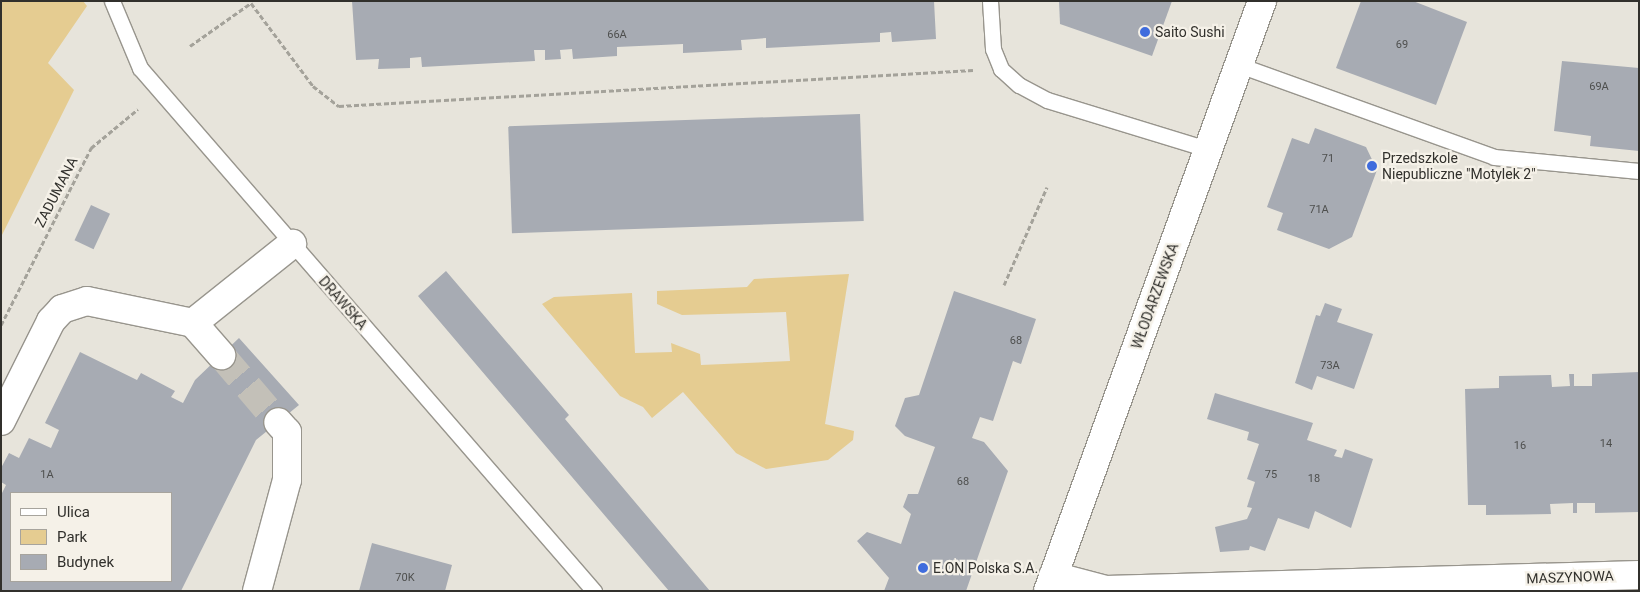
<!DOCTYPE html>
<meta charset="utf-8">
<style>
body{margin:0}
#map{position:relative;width:1640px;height:592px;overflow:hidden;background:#e7e4db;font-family:Roboto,sans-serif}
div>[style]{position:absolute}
.green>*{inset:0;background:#e5cc91}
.building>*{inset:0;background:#a7abb3;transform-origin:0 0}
.minor-tunnel>*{height:28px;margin-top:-14px;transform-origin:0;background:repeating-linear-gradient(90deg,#c3c0b8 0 28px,transparent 0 42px)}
.path>*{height:3px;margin-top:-1.5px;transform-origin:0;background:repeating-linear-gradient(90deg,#a4a29a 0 5px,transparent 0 7.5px)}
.roads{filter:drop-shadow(1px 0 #98958d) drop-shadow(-1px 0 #98958d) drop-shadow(0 1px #98958d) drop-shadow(0 -1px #98958d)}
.service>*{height:15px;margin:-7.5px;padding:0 7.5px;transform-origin:7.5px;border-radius:7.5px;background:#fff}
.minor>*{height:28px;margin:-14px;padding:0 14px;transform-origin:14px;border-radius:14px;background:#fff}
.dots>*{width:14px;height:14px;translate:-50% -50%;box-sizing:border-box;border:2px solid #f5f1e8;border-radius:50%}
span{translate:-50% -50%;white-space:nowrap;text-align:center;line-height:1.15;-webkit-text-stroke:4.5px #f5f1e8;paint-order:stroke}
.number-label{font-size:11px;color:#4e4f4e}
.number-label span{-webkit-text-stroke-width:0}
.poi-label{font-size:14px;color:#31302c}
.left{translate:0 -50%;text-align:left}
.street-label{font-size:14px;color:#31302c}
.frame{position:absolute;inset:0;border:2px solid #31302c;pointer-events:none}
.legend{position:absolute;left:10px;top:492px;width:162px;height:90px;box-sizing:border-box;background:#f5f1e8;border:1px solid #a7a49d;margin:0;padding:6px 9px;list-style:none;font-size:15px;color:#31302c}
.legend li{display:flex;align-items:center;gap:10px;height:25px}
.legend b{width:25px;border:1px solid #a7a49d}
</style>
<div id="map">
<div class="green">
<i style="clip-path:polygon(1px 1px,83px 1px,87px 6px,48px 63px,74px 90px,1px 237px)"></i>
<i style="clip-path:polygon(849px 274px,825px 424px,854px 431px,853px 440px,828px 460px,766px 469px,736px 453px,683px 392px,652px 418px,643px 407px,620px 396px,542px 304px,554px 297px,632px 293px,635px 353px,672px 352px,671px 343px,700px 354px,701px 365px,790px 361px,786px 312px,682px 315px,657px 304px,657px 291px,747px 287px,754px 279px)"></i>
</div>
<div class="building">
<i style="clip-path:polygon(352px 1px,934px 1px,936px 39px,892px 42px,891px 32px,880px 33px,880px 42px,766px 48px,766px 38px,755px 39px,741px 40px,742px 50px,683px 53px,683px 44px,617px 47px,617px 56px,573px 59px,572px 49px,560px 50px,561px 59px,545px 60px,545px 50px,534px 50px,535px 61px,422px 67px,421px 57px,410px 58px,410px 68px,378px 69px,379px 59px,356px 60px)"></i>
<i style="clip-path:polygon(1059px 1px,1172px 1px,1152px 56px,1060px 24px)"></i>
<i style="clip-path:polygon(1361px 1px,1413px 1px,1467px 22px,1436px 105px,1336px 68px)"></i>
<i style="clip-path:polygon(1562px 61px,1639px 68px,1639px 151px,1590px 146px,1591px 136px,1554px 131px)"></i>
<i style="left:860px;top:114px;width:107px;height:352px;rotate:88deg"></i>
<i style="clip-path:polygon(1315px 128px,1366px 147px,1377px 170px,1352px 237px,1329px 249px,1277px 230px,1283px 213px,1267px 207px,1292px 138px,1309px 144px)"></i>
<i style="left:91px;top:205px;width:21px;height:39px;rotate:25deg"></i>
<i style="clip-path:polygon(446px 271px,569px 415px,565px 419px,710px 591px,669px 591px,418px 296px)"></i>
<i style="clip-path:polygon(954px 291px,1036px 319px,1021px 364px,1013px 361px,993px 421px,980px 417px,972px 438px,984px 442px,1008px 471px,966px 591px,884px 591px,889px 578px,857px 541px,867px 532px,901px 544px,911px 514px,903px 507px,908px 494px,918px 494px,935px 447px,905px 436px,895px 426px,905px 398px,919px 395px)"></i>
<i style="clip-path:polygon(1325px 303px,1342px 309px,1337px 322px,1373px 334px,1354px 389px,1317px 376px,1312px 390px,1295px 383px,1316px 315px,1320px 316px)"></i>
<i style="clip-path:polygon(evenodd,239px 338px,299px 405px,256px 440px,181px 591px,1px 591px,1px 495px,6px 485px,1px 482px,1px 468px,9px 453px,19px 458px,29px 438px,51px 448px,59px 430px,45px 423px,80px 352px,137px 380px,141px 373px,175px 391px,171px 397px,183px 403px,195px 380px,239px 338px,11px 493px,171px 493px,171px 581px,11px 581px,11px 493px)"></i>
<i style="clip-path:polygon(1639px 372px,1639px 512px,1595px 513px,1595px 503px,1577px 503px,1577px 513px,1573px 513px,1573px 503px,1550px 504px,1551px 514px,1486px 515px,1486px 505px,1468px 505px,1465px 389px,1499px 388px,1499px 376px,1551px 375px,1552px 387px,1570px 386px,1569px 374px,1574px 374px,1574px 386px,1592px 386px,1592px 374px)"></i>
<i style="clip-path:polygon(1215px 393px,1313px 423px,1307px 440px,1337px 450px,1334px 456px,1342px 458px,1345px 449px,1373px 459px,1351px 528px,1315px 511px,1309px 529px,1278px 518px,1265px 551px,1250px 546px,1249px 550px,1220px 552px,1215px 527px,1247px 519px,1252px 508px,1247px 507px,1255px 482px,1247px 479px,1259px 444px,1247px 440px,1249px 432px,1207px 419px)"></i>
<i style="clip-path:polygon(372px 543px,452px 565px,445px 591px,359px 591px)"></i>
</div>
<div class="minor-tunnel">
<i style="left:221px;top:355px;width:88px;rotate:49.6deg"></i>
</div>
<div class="path">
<i style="left:190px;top:46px;width:75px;rotate:-35.2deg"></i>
<i style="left:251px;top:3px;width:104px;rotate:53.2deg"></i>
<i style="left:313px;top:86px;width:33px;rotate:38deg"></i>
<i style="left:339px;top:106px;width:635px;rotate:-3.25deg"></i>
<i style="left:1004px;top:285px;width:107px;rotate:-66.3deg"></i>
<i style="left:1px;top:325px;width:199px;rotate:-63deg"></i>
<i style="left:91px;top:148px;width:61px;rotate:-39.7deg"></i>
</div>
<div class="roads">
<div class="service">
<i style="left:112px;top:1px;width:73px;rotate:67.3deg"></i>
<i style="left:140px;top:68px;width:693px;rotate:49.04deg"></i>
<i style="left:990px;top:1px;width:48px;rotate:86.4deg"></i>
<i style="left:993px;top:49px;width:22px;rotate:68deg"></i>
<i style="left:1001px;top:69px;width:24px;rotate:42deg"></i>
<i style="left:1019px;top:85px;width:32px;rotate:28deg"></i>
<i style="left:1047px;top:100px;width:167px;rotate:17deg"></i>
<i style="left:1239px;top:65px;width:271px;rotate:19.8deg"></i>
<i style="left:1494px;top:157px;width:146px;rotate:5.5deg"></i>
</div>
<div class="minor">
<i style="left:193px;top:323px;width:127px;rotate:-38.6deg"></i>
<i style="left:1px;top:421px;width:112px;rotate:-63.4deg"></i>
<i style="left:51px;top:321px;width:16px;rotate:-47deg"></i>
<i style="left:62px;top:309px;width:26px;rotate:-18deg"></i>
<i style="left:87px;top:301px;width:108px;rotate:11.7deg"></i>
<i style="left:193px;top:323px;width:43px;rotate:48.8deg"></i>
<i style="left:1053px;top:576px;width:55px;rotate:14.8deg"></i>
<i style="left:1106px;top:590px;width:533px;rotate:-1.61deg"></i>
<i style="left:257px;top:591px;width:115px;rotate:-74.9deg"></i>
<i style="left:287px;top:480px;width:48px;rotate:-90deg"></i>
<i style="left:287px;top:432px;width:13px;rotate:-132deg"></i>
<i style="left:1048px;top:591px;width:628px;rotate:-70.06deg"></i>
</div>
</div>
<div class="dots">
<i style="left:1145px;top:32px;background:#3f6cdd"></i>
<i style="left:1372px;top:166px;background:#3f6cdd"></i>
<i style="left:923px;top:568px;background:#3f6cdd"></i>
</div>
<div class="number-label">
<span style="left:617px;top:35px">66A</span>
<span style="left:1402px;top:45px">69</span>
<span style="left:1599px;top:87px">69A</span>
<span style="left:1328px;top:159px">71</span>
<span style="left:1319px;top:210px">71A</span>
<span style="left:1016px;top:341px">68</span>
<span style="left:1330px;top:366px">73A</span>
<span style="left:1606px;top:444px">14</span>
<span style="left:1520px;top:446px">16</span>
<span style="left:47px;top:475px">1A</span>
<span style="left:1271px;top:475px">75</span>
<span style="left:1314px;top:479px">18</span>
<span style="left:963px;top:482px">68</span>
<span style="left:405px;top:578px">70K</span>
</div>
<div class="poi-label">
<span class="left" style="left:1155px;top:32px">Saito Sushi</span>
<span class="left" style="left:1382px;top:166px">Przedszkole<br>Niepubliczne "Motylek 2"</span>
<span class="left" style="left:933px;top:568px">E.ON Polska S.A.</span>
</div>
<div class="street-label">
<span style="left:56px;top:192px;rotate:-63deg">ZADUMANA</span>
<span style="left:1155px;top:296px;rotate:-70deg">WŁODARZEWSKA</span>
<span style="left:343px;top:303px;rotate:49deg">DRAWSKA</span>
<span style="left:1570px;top:577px;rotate:-2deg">MASZYNOWA</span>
</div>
<div class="frame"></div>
<ul class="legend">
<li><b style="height:6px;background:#fff"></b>Ulica</li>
<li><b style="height:14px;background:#e5cc91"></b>Park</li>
<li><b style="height:14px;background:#a7abb3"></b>Budynek</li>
</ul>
</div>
